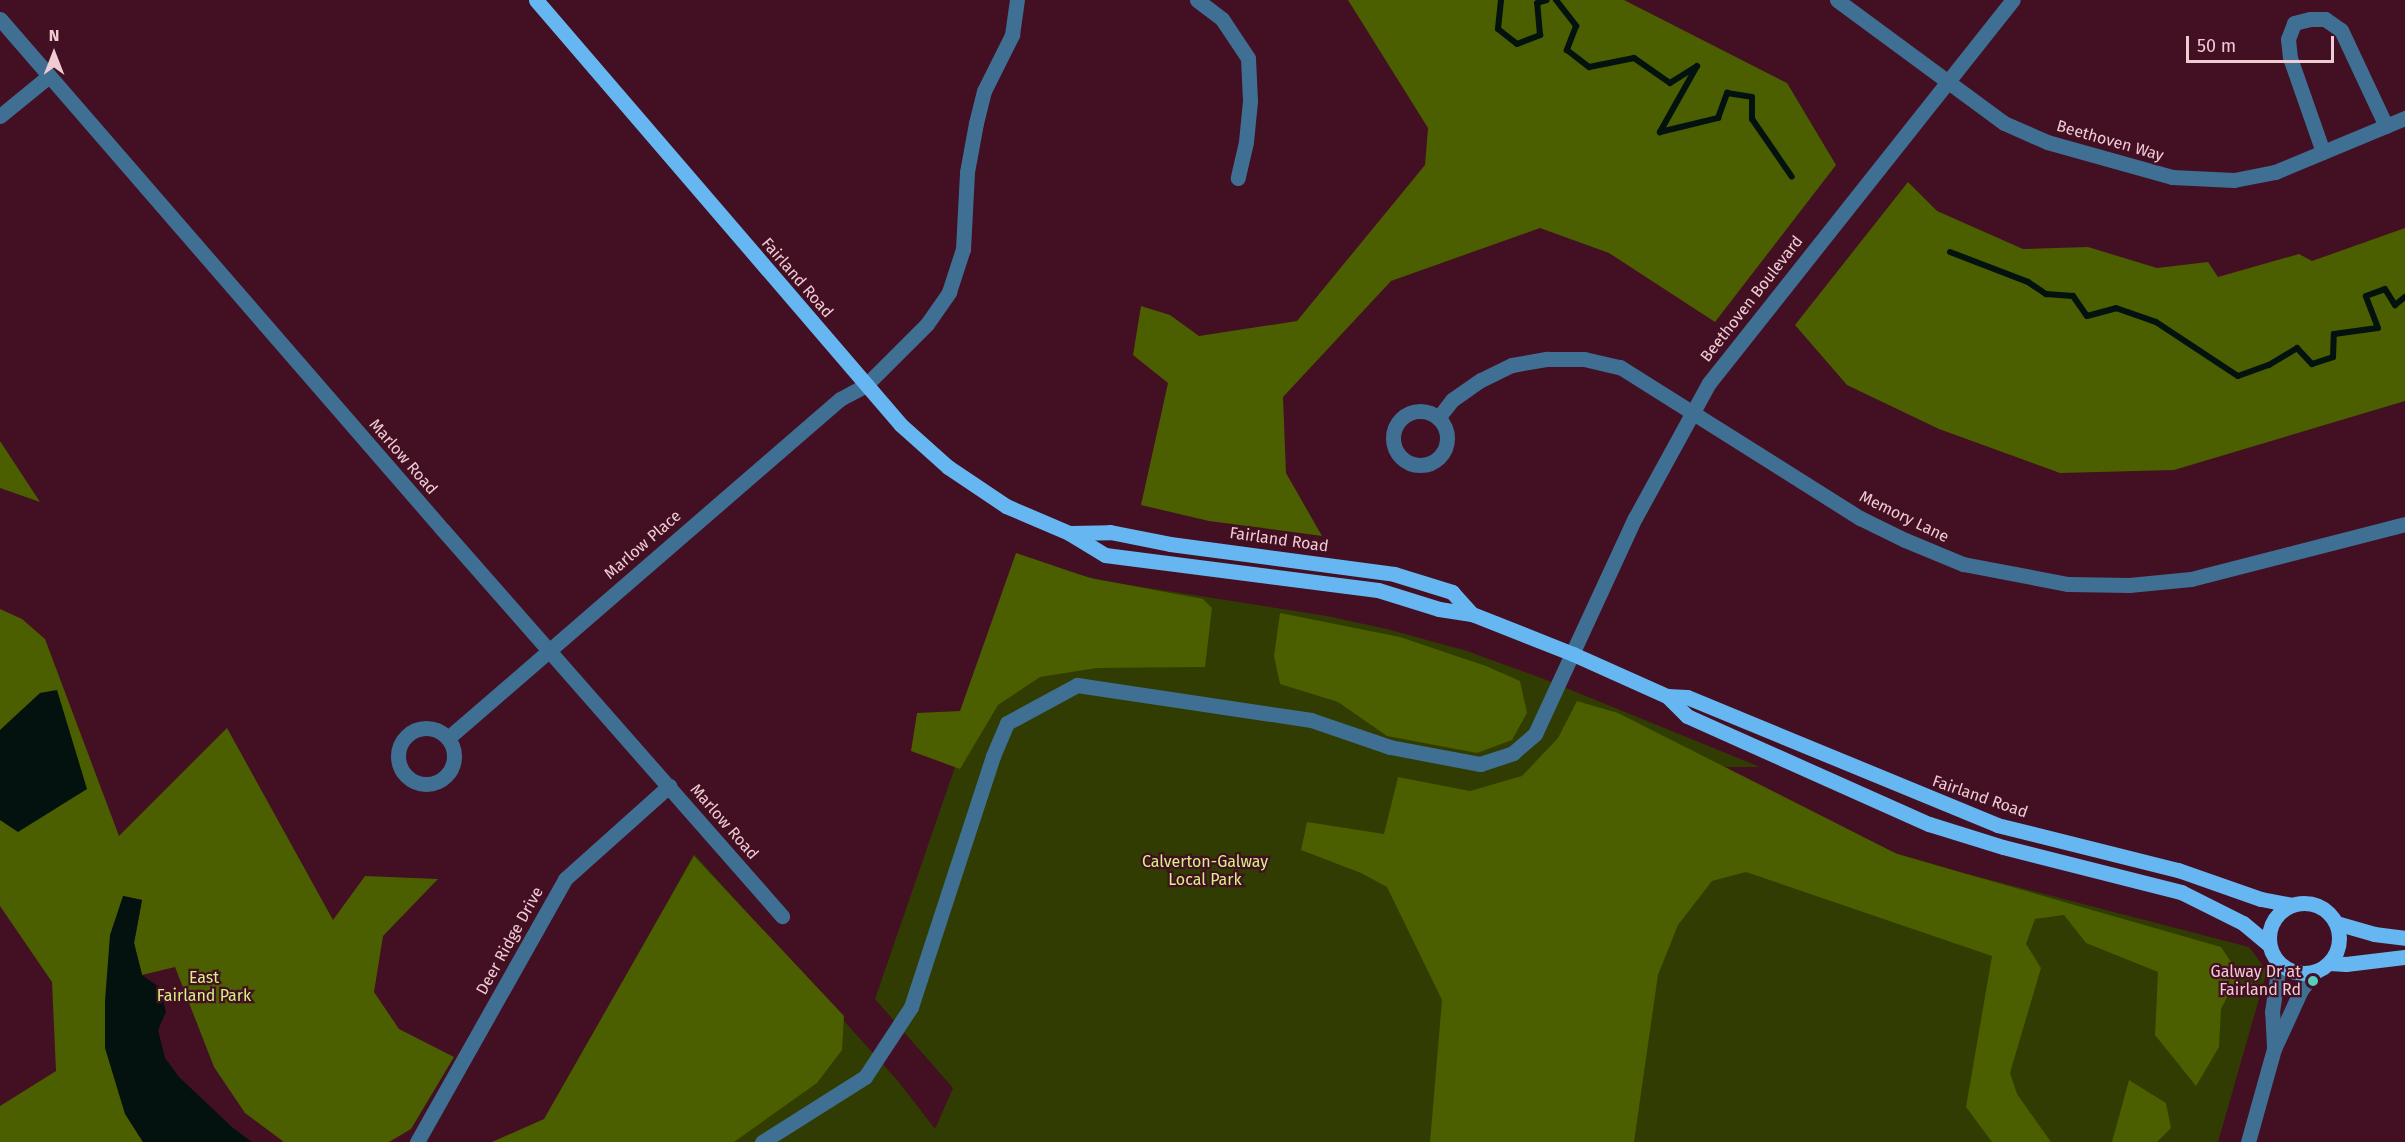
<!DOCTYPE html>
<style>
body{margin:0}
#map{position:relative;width:2405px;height:1142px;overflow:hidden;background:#430f22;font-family:"Fira Sans",sans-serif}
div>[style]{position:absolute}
.green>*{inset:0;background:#303c01}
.forest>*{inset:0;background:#4b5e00}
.water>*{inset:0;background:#03110f}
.stream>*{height:6px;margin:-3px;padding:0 3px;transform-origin:3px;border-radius:3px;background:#03110f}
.minor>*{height:15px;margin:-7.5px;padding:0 7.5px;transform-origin:7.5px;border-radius:7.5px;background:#3f6f92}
.minor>.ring{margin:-7.5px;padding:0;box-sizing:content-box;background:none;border:15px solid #3f6f92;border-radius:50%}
.major>*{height:15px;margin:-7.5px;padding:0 7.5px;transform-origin:7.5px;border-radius:7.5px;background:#66b7f1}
.major>.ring{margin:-7.5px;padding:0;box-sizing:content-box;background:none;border:15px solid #66b7f1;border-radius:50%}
.dots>*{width:16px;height:16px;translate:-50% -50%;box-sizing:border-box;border:3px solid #430f22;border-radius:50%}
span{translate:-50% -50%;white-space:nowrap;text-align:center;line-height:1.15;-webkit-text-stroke:4.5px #430f22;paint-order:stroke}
.street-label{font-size:16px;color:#efccd4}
.park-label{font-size:16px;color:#d4f384}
.poi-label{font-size:16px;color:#efccd4}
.right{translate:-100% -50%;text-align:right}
.north{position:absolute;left:24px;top:24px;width:60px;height:60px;-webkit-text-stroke:4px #430f22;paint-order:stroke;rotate:0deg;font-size:16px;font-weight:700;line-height:24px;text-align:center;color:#efccd4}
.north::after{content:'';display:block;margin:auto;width:21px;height:27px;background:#efccd4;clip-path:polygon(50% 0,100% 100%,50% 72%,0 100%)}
.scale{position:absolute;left:2186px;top:36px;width:148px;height:27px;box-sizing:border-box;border:3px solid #efccd4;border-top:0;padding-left:8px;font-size:18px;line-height:21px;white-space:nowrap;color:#efccd4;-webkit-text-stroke:4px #430f22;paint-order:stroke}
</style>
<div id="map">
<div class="green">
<i style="clip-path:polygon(1026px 561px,1104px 581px,1327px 616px,1387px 629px,1467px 651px,1544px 679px,1760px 767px,1673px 767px,1669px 785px,1963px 873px,2249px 947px,2267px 971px,2218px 1142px,534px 1142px,694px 854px,898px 1081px,935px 1129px,953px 1088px,875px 999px)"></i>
</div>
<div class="forest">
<i style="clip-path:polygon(1348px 0,1624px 0,1787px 83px,1836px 165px,1715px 322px,1609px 253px,1540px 228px,1391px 281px,1283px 397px,1286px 473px,1322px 536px,1209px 521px,1141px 505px,1168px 383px,1133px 355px,1141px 306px,1170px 315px,1199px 336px,1297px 321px,1425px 165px,1428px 128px)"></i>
<i style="clip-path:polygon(1908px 182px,1937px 211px,2023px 249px,2088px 247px,2157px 268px,2208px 262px,2218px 277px,2299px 254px,2312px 261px,2405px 228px,2405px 401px,2174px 470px,2060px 473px,1939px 429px,1847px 385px,1795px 325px)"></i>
<i style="clip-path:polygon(0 441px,40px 502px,0 488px)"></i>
<i style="clip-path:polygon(1016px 553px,1090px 578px,1203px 599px,1212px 608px,1205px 667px,1097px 668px,1040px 677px,998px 705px,960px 769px,911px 751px,917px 713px,960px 711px)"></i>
<i style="clip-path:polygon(0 609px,22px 619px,45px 639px,119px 836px,227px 728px,333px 920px,365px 876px,438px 879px,383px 936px,374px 992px,399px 1029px,454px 1057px,411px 1129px,389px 1142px,284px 1142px,245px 1113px,214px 1067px,175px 967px,142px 975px,134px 943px,142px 900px,123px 896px,125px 1113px,143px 1142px,0 1142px,0 1106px,56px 1071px,52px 982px,0 906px)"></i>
<i style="clip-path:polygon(1280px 613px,1400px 637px,1486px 666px,1520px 681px,1527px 713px,1512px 740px,1477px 753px,1387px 736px,1338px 702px,1280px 684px,1274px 656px)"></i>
<i style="clip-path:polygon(1577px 701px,1618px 713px,1897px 854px,2221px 947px,2239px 974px,2221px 1009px,2219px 1047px,2196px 1086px,2155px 1035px,2158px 972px,2086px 943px,2064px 915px,2035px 919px,2026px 944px,2041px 968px,2010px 1073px,2017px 1094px,2051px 1142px,1992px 1142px,1966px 1107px,1992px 956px,1746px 872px,1712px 881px,1678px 925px,1658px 975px,1634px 1142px,1430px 1142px,1442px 1000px,1387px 887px,1361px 873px,1301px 850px,1307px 822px,1384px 834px,1398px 777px,1470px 791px,1522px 776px,1558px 738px)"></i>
<i style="clip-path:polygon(694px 856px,844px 1016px,842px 1050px,817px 1083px,734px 1142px,492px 1142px,544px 1119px)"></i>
<i style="clip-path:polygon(2129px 1080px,2166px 1103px,2171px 1128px,2157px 1142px,2112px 1142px)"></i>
</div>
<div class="water">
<i style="clip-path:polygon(57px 690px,87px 789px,18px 832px,0 820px,0 730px,40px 693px)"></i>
<i style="clip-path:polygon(123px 896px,142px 900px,134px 943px,142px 975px,159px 987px,166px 1012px,158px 1030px,165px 1058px,179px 1077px,233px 1128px,252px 1142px,143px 1142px,125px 1114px,105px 1048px,105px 1001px,110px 935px)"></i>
</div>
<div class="stream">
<i style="left:1501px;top:0;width:29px;rotate:96deg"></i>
<i style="left:1498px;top:29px;width:24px;rotate:38deg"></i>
<i style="left:1517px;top:44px;width:25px;rotate:-21deg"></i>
<i style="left:1540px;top:35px;width:32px;rotate:-95deg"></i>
<i style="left:1537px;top:3px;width:10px;rotate:-17deg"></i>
<i style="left:1556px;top:0;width:33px;rotate:52deg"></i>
<i style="left:1576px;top:26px;width:26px;rotate:111deg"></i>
<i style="left:1567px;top:50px;width:28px;rotate:38deg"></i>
<i style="left:1589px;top:67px;width:46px;rotate:-11.3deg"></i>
<i style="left:1634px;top:58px;width:44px;rotate:34.8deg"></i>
<i style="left:1670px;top:83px;width:32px;rotate:-32deg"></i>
<i style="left:1697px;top:66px;width:76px;rotate:119.3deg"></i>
<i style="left:1660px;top:132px;width:60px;rotate:-13.6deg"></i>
<i style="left:1718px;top:118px;width:27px;rotate:-70deg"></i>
<i style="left:1727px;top:93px;width:25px;rotate:9deg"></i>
<i style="left:1752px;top:97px;width:22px;rotate:90deg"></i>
<i style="left:1752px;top:119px;width:70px;rotate:55.4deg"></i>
<i style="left:1950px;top:252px;width:84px;rotate:21deg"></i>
<i style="left:2028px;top:282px;width:22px;rotate:34deg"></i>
<i style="left:2046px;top:294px;width:27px;rotate:4deg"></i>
<i style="left:2073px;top:296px;width:24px;rotate:55deg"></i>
<i style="left:2087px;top:316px;width:30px;rotate:-15deg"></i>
<i style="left:2116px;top:308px;width:42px;rotate:19.3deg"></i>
<i style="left:2156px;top:322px;width:98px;rotate:33.4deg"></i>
<i style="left:2238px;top:376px;width:33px;rotate:-20deg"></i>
<i style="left:2269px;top:365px;width:33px;rotate:-31deg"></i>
<i style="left:2297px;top:348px;width:22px;rotate:47deg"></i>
<i style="left:2312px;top:364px;width:22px;rotate:-18deg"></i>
<i style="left:2333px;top:357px;width:23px;rotate:-88deg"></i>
<i style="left:2334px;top:334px;width:44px;rotate:-7.8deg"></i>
<i style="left:2378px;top:328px;width:34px;rotate:-111deg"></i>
<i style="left:2366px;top:296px;width:20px;rotate:-20deg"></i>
<i style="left:2385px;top:289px;width:19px;rotate:58deg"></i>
<i style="left:2395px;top:305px;width:13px;rotate:-39deg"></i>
</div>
<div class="minor">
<i style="left:1197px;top:0;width:31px;rotate:37deg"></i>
<i style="left:1222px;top:19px;width:47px;rotate:56.3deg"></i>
<i style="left:1248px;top:58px;width:43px;rotate:87.3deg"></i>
<i style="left:1250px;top:101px;width:41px;rotate:95.6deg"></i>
<i style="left:1246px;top:142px;width:37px;rotate:103deg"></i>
<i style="left:1837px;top:0;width:207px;rotate:36.4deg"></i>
<i style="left:2004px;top:123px;width:47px;rotate:23.8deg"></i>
<i style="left:2047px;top:142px;width:130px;rotate:15.6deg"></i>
<i style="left:2172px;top:177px;width:62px;rotate:2.8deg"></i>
<i style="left:2234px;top:180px;width:42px;rotate:-11deg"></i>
<i style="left:2275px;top:172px;width:141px;rotate:-22.6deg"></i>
<i style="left:0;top:19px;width:676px;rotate:49.08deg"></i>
<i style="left:443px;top:530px;width:514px;rotate:48.71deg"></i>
<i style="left:0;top:116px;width:63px;rotate:-39.2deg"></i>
<i style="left:2323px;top:152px;width:100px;rotate:-109.3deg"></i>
<i style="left:2290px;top:58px;width:19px;rotate:-96deg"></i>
<i style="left:2288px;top:39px;width:17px;rotate:-69deg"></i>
<i style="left:2294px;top:23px;width:16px;rotate:-14deg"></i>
<i style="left:2310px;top:19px;width:15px"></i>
<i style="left:2325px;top:19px;width:19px;rotate:35deg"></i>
<i style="left:2341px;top:30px;width:106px;rotate:64.9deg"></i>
<i class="ring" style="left:1393px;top:411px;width:39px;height:39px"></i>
<i style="left:1438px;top:418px;width:23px;rotate:-52deg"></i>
<i style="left:1452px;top:400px;width:35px;rotate:-35deg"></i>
<i style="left:1481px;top:380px;width:34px;rotate:-26deg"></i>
<i style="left:1512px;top:365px;width:36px;rotate:-10deg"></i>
<i style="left:1547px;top:359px;width:37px"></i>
<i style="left:1584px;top:359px;width:37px;rotate:13deg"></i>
<i style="left:1620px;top:367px;width:284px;rotate:32.2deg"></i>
<i style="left:1860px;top:518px;width:50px;rotate:26.1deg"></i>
<i style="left:1905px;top:540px;width:63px;rotate:22.5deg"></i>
<i style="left:1963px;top:564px;width:107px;rotate:10.8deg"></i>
<i style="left:2068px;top:584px;width:61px;rotate:0.9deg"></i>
<i style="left:2129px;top:585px;width:62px;rotate:-5.5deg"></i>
<i style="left:2191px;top:579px;width:221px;rotate:-14.4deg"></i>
<i class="ring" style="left:398px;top:728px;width:41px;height:41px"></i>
<i style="left:448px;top:738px;width:518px;rotate:-40.85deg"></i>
<i style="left:840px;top:399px;width:30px;rotate:-28deg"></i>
<i style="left:866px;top:385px;width:86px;rotate:-45deg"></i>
<i style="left:927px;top:324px;width:39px;rotate:-55deg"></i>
<i style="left:949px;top:292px;width:45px;rotate:-72deg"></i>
<i style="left:963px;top:249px;width:77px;rotate:-87deg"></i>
<i style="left:967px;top:172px;width:50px;rotate:-79.6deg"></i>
<i style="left:976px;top:123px;width:33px;rotate:-76deg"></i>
<i style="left:984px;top:91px;width:63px;rotate:-63.4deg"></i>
<i style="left:1012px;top:35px;width:35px;rotate:-82deg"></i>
<i style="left:2274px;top:1046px;width:34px;rotate:-93deg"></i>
<i style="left:2272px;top:1012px;width:49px;rotate:-81.7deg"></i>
<i style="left:417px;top:1142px;width:302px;rotate:-60.6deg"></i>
<i style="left:565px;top:879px;width:140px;rotate:-41.8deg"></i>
<i style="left:762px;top:1142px;width:122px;rotate:-32.3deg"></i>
<i style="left:865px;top:1077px;width:84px;rotate:-56.7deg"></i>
<i style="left:911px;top:1007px;width:264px;rotate:-71.9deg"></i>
<i style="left:993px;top:756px;width:36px;rotate:-67deg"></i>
<i style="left:1007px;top:723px;width:80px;rotate:-28.5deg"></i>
<i style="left:1077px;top:685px;width:237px;rotate:8.5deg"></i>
<i style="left:1311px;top:720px;width:83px;rotate:18.9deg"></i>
<i style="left:1390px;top:747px;width:92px;rotate:10.7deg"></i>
<i style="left:1480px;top:764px;width:35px;rotate:-18deg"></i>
<i style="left:1513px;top:753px;width:29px;rotate:-41deg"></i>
<i style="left:1535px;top:734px;width:238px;rotate:-65.2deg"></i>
<i style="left:1635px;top:518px;width:154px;rotate:-61.3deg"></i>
<i style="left:1709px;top:383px;width:489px;rotate:-51.6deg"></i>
<i style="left:2248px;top:1142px;width:97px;rotate:-74.4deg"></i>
<i style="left:2274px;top:1049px;width:65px;rotate:-65.4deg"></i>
<i style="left:2301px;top:990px;width:23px;rotate:-52deg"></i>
</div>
<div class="major">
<i style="left:536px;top:0;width:560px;rotate:49.34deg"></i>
<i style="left:901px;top:425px;width:63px;rotate:41.8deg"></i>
<i style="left:948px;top:467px;width:70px;rotate:33.9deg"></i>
<i style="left:1006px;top:506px;width:69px;rotate:23.2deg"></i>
<i style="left:1069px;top:533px;width:42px;rotate:31.4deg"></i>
<i style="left:1105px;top:555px;width:275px;rotate:7.3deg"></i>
<i style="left:1378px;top:590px;width:64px;rotate:17.3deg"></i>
<i style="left:1439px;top:609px;width:33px;rotate:9deg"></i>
<i style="left:1472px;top:614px;width:109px;rotate:21.6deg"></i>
<i style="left:1573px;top:654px;width:103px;rotate:24.1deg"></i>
<i style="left:1667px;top:696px;width:20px;rotate:3deg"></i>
<i style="left:1687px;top:697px;width:335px;rotate:22.4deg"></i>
<i style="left:1997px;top:825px;width:187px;rotate:14deg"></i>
<i style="left:2178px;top:870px;width:88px;rotate:19.3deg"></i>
<i style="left:2261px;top:899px;width:31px;rotate:11deg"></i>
<i style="left:1071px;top:533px;width:39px;rotate:-1deg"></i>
<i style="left:1110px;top:532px;width:61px;rotate:11.3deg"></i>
<i style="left:1170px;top:544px;width:226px;rotate:7.6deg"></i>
<i style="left:1394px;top:574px;width:61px;rotate:17.2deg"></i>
<i style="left:1452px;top:592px;width:30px;rotate:48deg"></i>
<i style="left:1667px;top:696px;width:28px;rotate:45deg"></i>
<i style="left:1687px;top:716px;width:265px;rotate:24.1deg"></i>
<i style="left:1929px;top:824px;width:77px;rotate:17.3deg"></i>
<i style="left:2003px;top:847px;width:184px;rotate:14.2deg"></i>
<i style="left:2181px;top:892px;width:69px;rotate:26.6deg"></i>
<i style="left:2243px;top:923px;width:34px;rotate:40deg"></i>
<i class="ring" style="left:2269px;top:903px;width:55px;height:55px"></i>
<i style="left:2336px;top:923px;width:40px;rotate:16deg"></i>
<i style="left:2374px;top:934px;width:31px;rotate:7deg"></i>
<i style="left:2329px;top:963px;width:17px;rotate:3deg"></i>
<i style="left:2346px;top:964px;width:59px;rotate:-6.8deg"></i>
</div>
<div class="dots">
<i style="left:2313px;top:981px;background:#5acebd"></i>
</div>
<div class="street-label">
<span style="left:2110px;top:141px;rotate:16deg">Beethoven Way</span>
<span style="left:797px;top:278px;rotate:49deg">Fairland Road</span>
<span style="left:1752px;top:299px;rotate:-52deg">Beethoven Boulevard</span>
<span style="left:403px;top:457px;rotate:49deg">Marlow Road</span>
<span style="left:1904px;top:517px;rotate:26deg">Memory Lane</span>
<span style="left:1279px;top:540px;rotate:8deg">Fairland Road</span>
<span style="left:643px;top:545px;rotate:-41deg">Marlow Place</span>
<span style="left:1980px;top:797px;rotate:19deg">Fairland Road</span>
<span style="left:724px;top:822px;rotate:49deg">Marlow Road</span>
<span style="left:510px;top:941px;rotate:-61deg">Deer Ridge Drive</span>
</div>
<div class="park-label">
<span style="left:1205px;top:871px">Calverton-Galway<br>Local Park</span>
<span style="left:204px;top:987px">East<br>Fairland Park</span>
</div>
<div class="poi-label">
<span class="right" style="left:2301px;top:981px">Galway Dr at<br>Fairland Rd</span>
</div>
<div class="north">N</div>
<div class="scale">50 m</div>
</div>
